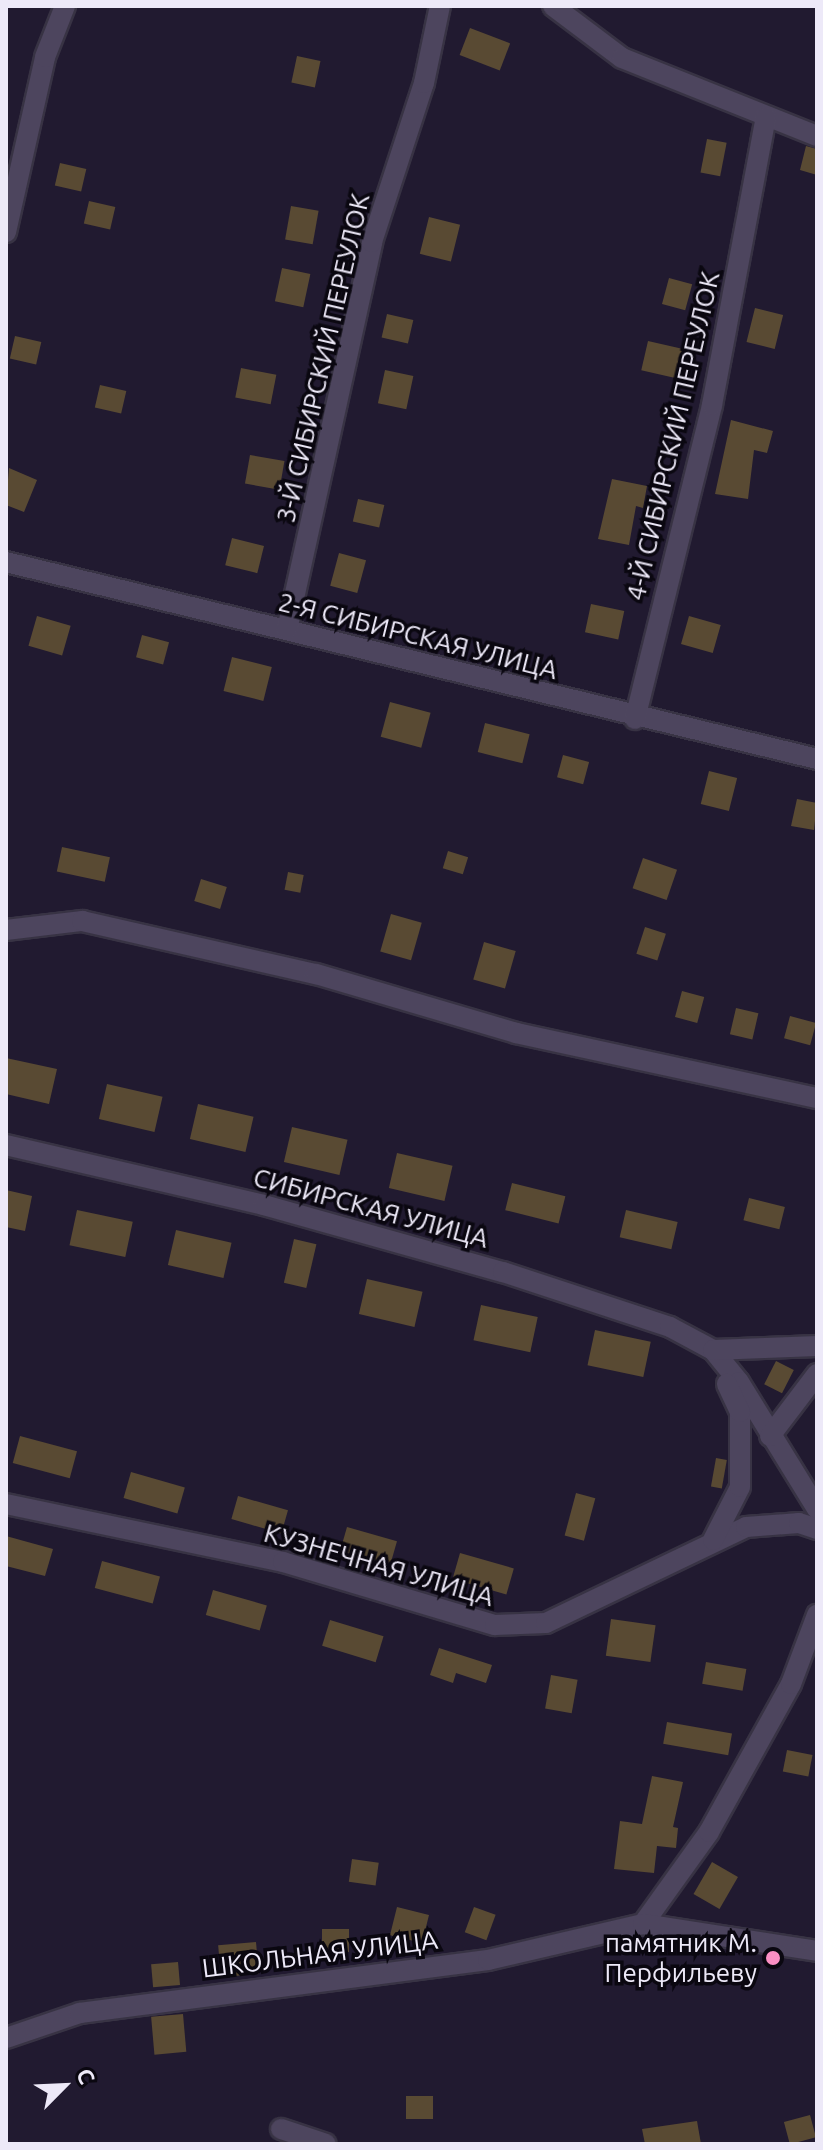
<!DOCTYPE html>
<meta charset="utf-8">
<style>
body{margin:0}
#map{position:relative;width:823px;height:2150px;overflow:hidden;background:#211a30;font-family:Ubuntu,sans-serif}
div>[style]{position:absolute}
.building>*{inset:0;background:#594a33;transform-origin:0 0}
.roads{filter:drop-shadow(2px 0 #383344) drop-shadow(-2px 0 #383344) drop-shadow(0 2px #383344) drop-shadow(0 -2px #383344)}
.minor>*{height:20px;margin:-10px;padding:0 10px;transform-origin:10px;border-radius:10px;background:#4d455e}
.dots>*{width:22px;height:22px;translate:-50% -50%;box-sizing:border-box;border:4px solid #0a0710;border-radius:50%}
span{translate:-50% -50%;white-space:nowrap;text-align:center;line-height:1.15;-webkit-text-stroke:7px #0a0710;paint-order:stroke}
.street-label{font-size:26px;color:#ede9f8}
.poi-label{font-size:26px;color:#ede9f8}
.right{translate:-100% -50%;text-align:right}
.frame{position:absolute;inset:0;border:8px solid #ede9f8;pointer-events:none}
.north{position:absolute;left:24px;top:2046px;width:80px;height:80px;-webkit-text-stroke:6px #0a0710;paint-order:stroke;rotate:66deg;font-size:22px;font-weight:700;line-height:32px;text-align:center;color:#ede9f8}
.north::after{content:'';display:block;margin:auto;width:28px;height:36px;background:#ede9f8;clip-path:polygon(50% 0,100% 100%,50% 72%,0 100%)}
</style>
<div id="map">
<div class="building">
<i style="left:470px;top:28px;width:43px;height:29px;rotate:21deg"></i>
<i style="left:297px;top:56px;width:24px;height:27px;rotate:12deg"></i>
<i style="left:707px;top:139px;width:20px;height:34px;rotate:11deg"></i>
<i style="clip-path:polygon(806px 146px,817px 149px,817px 175px,800px 170px)"></i>
<i style="left:60px;top:163px;width:27px;height:23px;rotate:13deg"></i>
<i style="left:89px;top:201px;width:27px;height:23px;rotate:13deg"></i>
<i style="left:291px;top:206px;width:28px;height:34px;rotate:10deg"></i>
<i style="left:429px;top:217px;width:32px;height:38px;rotate:14deg"></i>
<i style="left:282px;top:268px;width:29px;height:34px;rotate:12deg"></i>
<i style="left:669px;top:278px;width:24px;height:27px;rotate:15deg"></i>
<i style="left:755px;top:308px;width:29px;height:35px;rotate:14deg"></i>
<i style="left:387px;top:314px;width:27px;height:24px;rotate:13deg"></i>
<i style="left:15px;top:336px;width:27px;height:23px;rotate:13deg"></i>
<i style="left:648px;top:341px;width:36px;height:30px;rotate:13deg"></i>
<i style="left:241px;top:368px;width:36px;height:30px;rotate:11deg"></i>
<i style="left:385px;top:370px;width:29px;height:34px;rotate:12deg"></i>
<i style="left:100px;top:385px;width:27px;height:23px;rotate:13deg"></i>
<i style="clip-path:polygon(731px 420px,773px 431px,767px 453px,754px 450px,748px 499px,715px 494px)"></i>
<i style="left:250px;top:455px;width:35px;height:29px;rotate:10deg"></i>
<i style="clip-path:polygon(9px 468px,37px 480px,24px 512px,6px 505px)"></i>
<i style="clip-path:polygon(612px 479px,647px 486px,643px 508px,636px 506px,629px 545px,598px 539px)"></i>
<i style="left:358px;top:499px;width:27px;height:23px;rotate:13deg"></i>
<i style="left:232px;top:538px;width:33px;height:28px;rotate:14deg"></i>
<i style="left:339px;top:553px;width:28px;height:34px;rotate:15deg"></i>
<i style="left:591px;top:604px;width:34px;height:29px;rotate:12deg"></i>
<i style="left:37px;top:616px;width:35px;height:31px;rotate:16deg"></i>
<i style="left:689px;top:616px;width:33px;height:29px;rotate:16deg"></i>
<i style="left:142px;top:635px;width:28px;height:23px;rotate:15deg"></i>
<i style="left:232px;top:657px;width:41px;height:35px;rotate:14deg"></i>
<i style="left:390px;top:702px;width:42px;height:36px;rotate:15deg"></i>
<i style="left:485px;top:723px;width:46px;height:30px;rotate:14deg"></i>
<i style="left:563px;top:755px;width:27px;height:23px;rotate:15deg"></i>
<i style="left:709px;top:771px;width:29px;height:34px;rotate:14deg"></i>
<i style="clip-path:polygon(797px 799px,817px 803px,814px 830px,791px 826px)"></i>
<i style="left:62px;top:847px;width:49px;height:25px;rotate:12deg"></i>
<i style="left:448px;top:851px;width:21px;height:18px;rotate:17deg"></i>
<i style="left:643px;top:858px;width:36px;height:32px;rotate:19deg"></i>
<i style="left:288px;top:872px;width:16px;height:18px;rotate:11deg"></i>
<i style="left:201px;top:879px;width:27px;height:23px;rotate:17deg"></i>
<i style="left:391px;top:914px;width:32px;height:39px;rotate:16deg"></i>
<i style="left:645px;top:927px;width:22px;height:28px;rotate:18deg"></i>
<i style="left:484px;top:942px;width:33px;height:39px;rotate:16deg"></i>
<i style="left:682px;top:991px;width:23px;height:27px;rotate:15deg"></i>
<i style="left:736px;top:1008px;width:23px;height:27px;rotate:13deg"></i>
<i style="left:790px;top:1016px;width:27px;height:23px;rotate:15deg"></i>
<i style="clip-path:polygon(6px 1058px,57px 1069px,49px 1104px,6px 1094px)"></i>
<i style="left:107px;top:1084px;width:57px;height:36px;rotate:13deg"></i>
<i style="left:198px;top:1104px;width:57px;height:36px;rotate:13deg"></i>
<i style="left:292px;top:1127px;width:57px;height:36px;rotate:13deg"></i>
<i style="left:397px;top:1153px;width:57px;height:36px;rotate:13deg"></i>
<i style="left:512px;top:1183px;width:55px;height:28px;rotate:14deg"></i>
<i style="clip-path:polygon(6px 1190px,32px 1196px,25px 1231px,6px 1227px)"></i>
<i style="left:749px;top:1198px;width:37px;height:23px;rotate:14deg"></i>
<i style="left:77px;top:1210px;width:57px;height:36px;rotate:12deg"></i>
<i style="left:626px;top:1210px;width:53px;height:28px;rotate:13deg"></i>
<i style="left:176px;top:1230px;width:57px;height:36px;rotate:13deg"></i>
<i style="left:294px;top:1239px;width:23px;height:45px;rotate:13deg"></i>
<i style="left:367px;top:1279px;width:57px;height:36px;rotate:13deg"></i>
<i style="left:481px;top:1305px;width:58px;height:36px;rotate:12deg"></i>
<i style="left:595px;top:1330px;width:57px;height:36px;rotate:12deg"></i>
<i style="left:776px;top:1361px;width:20px;height:26px;rotate:27deg"></i>
<i style="left:20px;top:1436px;width:59px;height:28px;rotate:15deg"></i>
<i style="left:716px;top:1458px;width:11px;height:29px;rotate:10deg"></i>
<i style="left:131px;top:1472px;width:56px;height:27px;rotate:16deg"></i>
<i style="left:576px;top:1493px;width:20px;height:44px;rotate:15deg"></i>
<i style="left:238px;top:1496px;width:52px;height:24px;rotate:16deg"></i>
<i style="left:347px;top:1527px;width:52px;height:25px;rotate:16deg"></i>
<i style="clip-path:polygon(6px 1536px,53px 1549px,45px 1576px,6px 1566px)"></i>
<i style="left:460px;top:1553px;width:56px;height:27px;rotate:16deg"></i>
<i style="left:102px;top:1561px;width:60px;height:28px;rotate:15deg"></i>
<i style="left:213px;top:1590px;width:56px;height:26px;rotate:16deg"></i>
<i style="left:611px;top:1619px;width:45px;height:37px;rotate:8deg"></i>
<i style="left:330px;top:1620px;width:56px;height:27px;rotate:17deg"></i>
<i style="clip-path:polygon(439px 1648px,492px 1665px,486px 1683px,456px 1673px,453px 1683px,430px 1675px)"></i>
<i style="left:706px;top:1662px;width:41px;height:22px;rotate:10deg"></i>
<i style="left:551px;top:1675px;width:27px;height:34px;rotate:10deg"></i>
<i style="left:667px;top:1722px;width:66px;height:22px;rotate:10deg"></i>
<i style="left:787px;top:1750px;width:26px;height:22px;rotate:11deg"></i>
<i style="clip-path:polygon(652px 1776px,683px 1782px,673px 1827px,678px 1828px,676px 1848px,657px 1846px,654px 1873px,614px 1869px,620px 1821px,642px 1824px)"></i>
<i style="left:352px;top:1859px;width:27px;height:23px;rotate:8deg"></i>
<i style="left:712px;top:1862px;width:30px;height:37px;rotate:30deg"></i>
<i style="left:397px;top:1907px;width:33px;height:29px;rotate:14deg"></i>
<i style="left:474px;top:1907px;width:23px;height:27px;rotate:20deg"></i>
<i style="left:322px;top:1929px;width:27px;height:23px"></i>
<i style="left:256px;top:1942px;width:32px;height:38px;rotate:85deg"></i>
<i style="left:178px;top:1962px;width:23px;height:27px;rotate:85deg"></i>
<i style="left:183px;top:2014px;width:38px;height:32px;rotate:85deg"></i>
<i style="left:406px;top:2096px;width:27px;height:23px"></i>
<i style="left:810px;top:2115px;width:23px;height:27px;rotate:75deg"></i>
<i style="clip-path:polygon(697px 2121px,701px 2144px,645px 2144px,642px 2129px)"></i>
</div>
<div class="roads">
<div class="minor">
<i style="left:553px;top:6px;width:86px;rotate:37deg"></i>
<i style="left:622px;top:58px;width:210px;rotate:21.8deg"></i>
<i style="left:6px;top:232px;width:179px;rotate:-77.4deg"></i>
<i style="left:45px;top:57px;width:55px;rotate:-68.6deg"></i>
<i style="left:6px;top:562px;width:835px;rotate:13.65deg"></i>
<i style="left:287px;top:630px;width:397px;rotate:-77.6deg"></i>
<i style="left:372px;top:242px;width:167px;rotate:-71.9deg"></i>
<i style="left:424px;top:83px;width:79px;rotate:-78.3deg"></i>
<i style="left:635px;top:719px;width:323px;rotate:-76.2deg"></i>
<i style="left:712px;top:405px;width:293px;rotate:-79.4deg"></i>
<i style="left:6px;top:930px;width:77px;rotate:-6.8deg"></i>
<i style="left:82px;top:921px;width:240px;rotate:12.8deg"></i>
<i style="left:316px;top:974px;width:209px;rotate:16.4deg"></i>
<i style="left:516px;top:1033px;width:308px;rotate:12.2deg"></i>
<i style="left:6px;top:1145px;width:265px;rotate:13.1deg"></i>
<i style="left:264px;top:1205px;width:248px;rotate:15.7deg"></i>
<i style="left:503px;top:1272px;width:176px;rotate:18.2deg"></i>
<i style="left:670px;top:1327px;width:49px;rotate:28.1deg"></i>
<i style="left:713px;top:1350px;width:41px;rotate:50.9deg"></i>
<i style="left:739px;top:1382px;width:149px;rotate:58.4deg"></i>
<i style="left:713px;top:1350px;width:104px;rotate:-2.2deg"></i>
<i style="left:770px;top:1436px;width:78px;rotate:-52.8deg"></i>
<i style="left:6px;top:1504px;width:283px;rotate:11.8deg"></i>
<i style="left:283px;top:1562px;width:221px;rotate:16.6deg"></i>
<i style="left:495px;top:1625px;width:51px;rotate:-2.2deg"></i>
<i style="left:546px;top:1623px;width:222px;rotate:-25.6deg"></i>
<i style="left:746px;top:1527px;width:53px;rotate:-4.3deg"></i>
<i style="left:799px;top:1523px;width:19px;rotate:18deg"></i>
<i style="left:713px;top:1540px;width:59px;rotate:-63deg"></i>
<i style="left:740px;top:1487px;width:75px;rotate:-90deg"></i>
<i style="left:740px;top:1412px;width:31px;rotate:-115deg"></i>
<i style="left:643px;top:1924px;width:113px;rotate:-54.3deg"></i>
<i style="left:709px;top:1832px;width:169px;rotate:-61deg"></i>
<i style="left:791px;top:1684px;width:74px;rotate:-69.4deg"></i>
<i style="left:6px;top:2038px;width:78px;rotate:-18.7deg"></i>
<i style="left:80px;top:2013px;width:411px;rotate:-7.4deg"></i>
<i style="left:488px;top:1960px;width:159px;rotate:-13.1deg"></i>
<i style="left:643px;top:1924px;width:176px;rotate:8.8deg"></i>
<i style="left:281px;top:2129px;width:47px;rotate:18.4deg"></i>
</div>
</div>
<div class="dots">
<i style="left:773px;top:1958px;background:#fb8fc4"></i>
</div>
<div class="street-label">
<span style="left:323px;top:358px;rotate:-77deg">3-Й СИБИРСКИЙ ПЕРЕУЛОК</span>
<span style="left:673px;top:436px;rotate:-77deg">4-Й СИБИРСКИЙ ПЕРЕУЛОК</span>
<span style="left:418px;top:636px;rotate:14deg">2-Я СИБИРСКАЯ УЛИЦА</span>
<span style="left:371px;top:1208px;rotate:15deg">СИБИРСКАЯ УЛИЦА</span>
<span style="left:379px;top:1565px;rotate:16deg">КУЗНЕЧНАЯ УЛИЦА</span>
<span style="left:320px;top:1954px;rotate:-7deg">ШКОЛЬНАЯ УЛИЦА</span>
</div>
<div class="poi-label">
<span class="right" style="left:757px;top:1958px">памятник М.<br>Перфильеву</span>
</div>
<div class="frame"></div>
<div class="north">С</div>
</div>
